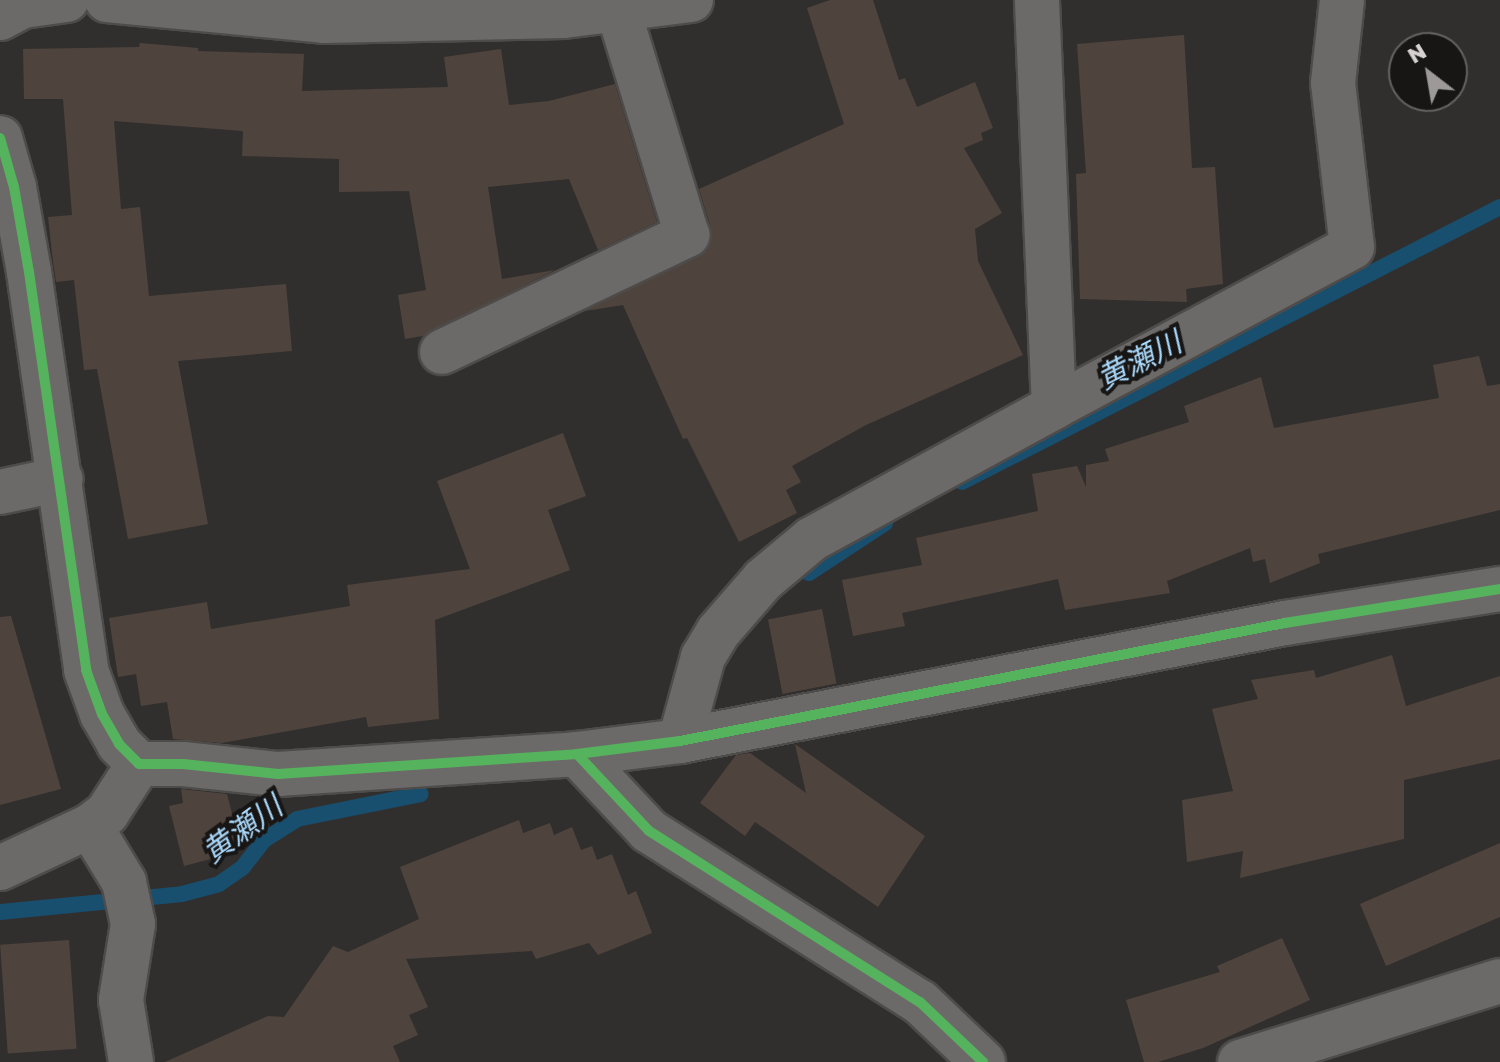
<!DOCTYPE html>
<meta charset="utf-8">
<style>
body{margin:0}
#map{position:relative;width:1500px;height:1062px;overflow:hidden;background:#312f2d;font-family:"Golos Text","Noto Sans JP",sans-serif}
div>[style]{position:absolute}
.stream>*{height:16px;margin:-8px;padding:0 8px;transform-origin:8px;border-radius:8px;background:#184f6f}
.building>*{inset:0;background:#4f433d;transform-origin:0 0}
.roads{filter:drop-shadow(2px 0 #4e4c4a) drop-shadow(-2px 0 #4e4c4a) drop-shadow(0 2px #4e4c4a) drop-shadow(0 -2px #4e4c4a)}
.minor>*{height:44px;margin:-22px;padding:0 22px;transform-origin:22px;border-radius:22px;background:#6c6a69}
.cycleway>*{height:10px;margin:-5px;padding:0 5px;transform-origin:5px;border-radius:5px;background:#56b35d}
span{translate:-50% -50%;white-space:nowrap;text-align:center;line-height:1.15;-webkit-text-stroke:8px #181615;paint-order:stroke}
.water-label{font-size:30px;color:#a9d8fb;font-style:italic}
.north{position:absolute;left:1388px;top:32px;width:80px;height:80px;box-sizing:border-box;background:#181615;border:2px solid #646160;border-radius:50%;rotate:329deg;font-size:22px;font-weight:700;line-height:32px;text-align:center;color:#d5d2d1}
.north::after{content:'';display:block;margin:auto;width:28px;height:36px;background:#9c9998;clip-path:polygon(50% 0,100% 100%,50% 72%,0 100%)}
</style>
<div id="map">
<div class="stream">
<i style="left:962px;top:482px;width:604px;rotate:-27.07deg"></i>
<i style="left:809px;top:573px;width:91px;rotate:-33.3deg"></i>
<i style="left:0;top:912px;width:183px;rotate:-5.6deg"></i>
<i style="left:182px;top:894px;width:38px;rotate:-15deg"></i>
<i style="left:219px;top:884px;width:29px;rotate:-35deg"></i>
<i style="left:243px;top:867px;width:34px;rotate:-52deg"></i>
<i style="left:264px;top:840px;width:39px;rotate:-32deg"></i>
<i style="left:297px;top:819px;width:126px;rotate:-11.4deg"></i>
</div>
<div class="building">
<i style="clip-path:polygon(830px 0,873px 0,899px 80px,905px 78px,917px 107px,975px 82px,993px 128px,981px 133px,983px 140px,964px 148px,1002px 213px,975px 229px,978px 261px,1023px 355px,866px 425px,792px 466px,801px 482px,786px 490px,797px 513px,739px 542px,687px 438px,683px 439px,623px 305px,585px 311px,706px 251px,711px 228px,699px 189px,844px 124px,807px 8px)"></i>
<i style="clip-path:polygon(1184px 35px,1192px 168px,1215px 167px,1223px 284px,1186px 289px,1187px 302px,1080px 299px,1076px 174px,1086px 173px,1077px 44px)"></i>
<i style="clip-path:polygon(140px 43px,198px 48px,198px 51px,304px 54px,302px 91px,448px 87px,444px 57px,501px 49px,509px 105px,549px 101px,615px 84px,657px 222px,598px 250px,569px 179px,488px 187px,502px 279px,555px 270px,423px 336px,405px 339px,398px 295px,426px 290px,409px 191px,339px 192px,339px 159px,242px 156px,243px 131px,114px 121px,121px 209px,140px 207px,149px 296px,286px 284px,292px 351px,178px 361px,208px 524px,128px 539px,97px 369px,84px 370px,74px 280px,56px 282px,53px 262px,48px 217px,72px 215px,63px 99px,24px 99px,23px 49px,139px 47px)"></i>
<i style="clip-path:polygon(1479px 356px,1487px 386px,1500px 384px,1500px 510px,1318px 554px,1320px 563px,1270px 583px,1265px 559px,1253px 562px,1250px 548px,1167px 581px,1170px 593px,1065px 610px,1058px 579px,902px 613px,905px 626px,853px 636px,842px 580px,922px 565px,916px 538px,1038px 511px,1032px 474px,1077px 466px,1086px 487px,1086px 465px,1109px 461px,1105px 449px,1189px 422px,1184px 406px,1261px 377px,1274px 428px,1439px 398px,1433px 365px)"></i>
<i style="clip-path:polygon(563px 433px,586px 496px,548px 510px,570px 570px,435px 620px,439px 719px,368px 727px,366px 717px,222px 743px,173px 739px,167px 702px,141px 706px,136px 674px,118px 677px,109px 618px,207px 602px,211px 629px,350px 606px,347px 585px,470px 569px,437px 481px)"></i>
<i style="left:822px;top:609px;width:76px;height:55px;rotate:79deg"></i>
<i style="clip-path:polygon(11px 616px,61px 789px,0 805px,0 617px)"></i>
<i style="clip-path:polygon(1392px 655px,1406px 706px,1500px 676px,1500px 759px,1404px 780px,1404px 839px,1240px 878px,1243px 851px,1187px 862px,1182px 800px,1233px 791px,1212px 709px,1258px 699px,1251px 680px,1314px 670px,1316px 678px)"></i>
<i style="clip-path:polygon(795px 744px,925px 836px,878px 907px,755px 822px,745px 836px,700px 803px,736px 755px,750px 753px,806px 793px)"></i>
<i style="clip-path:polygon(181px 789px,227px 794px,235px 825px,230px 826px,237px 852px,184px 866px,169px 806px,183px 803px)"></i>
<i style="clip-path:polygon(519px 820px,523px 833px,550px 823px,554px 835px,572px 827px,581px 850px,592px 846px,597px 860px,612px 854px,628px 895px,636px 891px,652px 933px,598px 955px,589px 943px,536px 959px,532px 951px,406px 959px,428px 1007px,409px 1015px,418px 1035px,393px 1046px,400px 1062px,165px 1062px,268px 1016px,284px 1017px,333px 946px,348px 952px,419px 919px,400px 867px)"></i>
<i style="clip-path:polygon(1500px 843px,1500px 917px,1386px 966px,1360px 904px)"></i>
<i style="clip-path:polygon(1282px 938px,1310px 1000px,1203px 1048px,1158px 1062px,1144px 1062px,1126px 1000px,1220px 972px,1217px 966px)"></i>
<i style="left:69px;top:940px;width:109px;height:69px;rotate:86deg"></i>
</div>
<div class="roads">
<div class="minor">
<i style="left:107px;top:0;width:218px;rotate:5.5deg"></i>
<i style="left:324px;top:21px;width:240px;rotate:-1.2deg"></i>
<i style="left:564px;top:16px;width:128px;rotate:-7.2deg"></i>
<i style="left:0;top:18px;width:26px;rotate:-28deg"></i>
<i style="left:23px;top:6px;width:44px;rotate:-7.8deg"></i>
<i style="left:0;top:138px;width:51px;rotate:74.1deg"></i>
<i style="left:14px;top:187px;width:86px;rotate:80deg"></i>
<i style="left:29px;top:272px;width:402px;rotate:81.8deg"></i>
<i style="left:86px;top:670px;width:47px;rotate:70deg"></i>
<i style="left:102px;top:714px;width:34px;rotate:60deg"></i>
<i style="left:119px;top:744px;width:28px;rotate:45deg"></i>
<i style="left:139px;top:764px;width:44px"></i>
<i style="left:183px;top:764px;width:96px;rotate:6deg"></i>
<i style="left:278px;top:774px;width:300px;rotate:-3.8deg"></i>
<i style="left:577px;top:754px;width:105px;rotate:46.9deg"></i>
<i style="left:649px;top:831px;width:320px;rotate:32.3deg"></i>
<i style="left:920px;top:1002px;width:87px;rotate:43.6deg"></i>
<i style="left:442px;top:352px;width:272px;rotate:-25.5deg"></i>
<i style="left:687px;top:235px;width:235px;rotate:-107deg"></i>
<i style="left:1054px;top:407px;width:338px;rotate:-28.2deg"></i>
<i style="left:1352px;top:247px;width:165px;rotate:-96.6deg"></i>
<i style="left:1333px;top:83px;width:83px;rotate:-83.8deg"></i>
<i style="left:0;top:492px;width:62px;rotate:-12deg"></i>
<i style="left:680px;top:741px;width:87px;rotate:-74.7deg"></i>
<i style="left:703px;top:657px;width:29px;rotate:-59deg"></i>
<i style="left:718px;top:632px;width:69px;rotate:-49.1deg"></i>
<i style="left:763px;top:580px;width:64px;rotate:-39.9deg"></i>
<i style="left:812px;top:539px;width:276px;rotate:-28.6deg"></i>
<i style="left:1054px;top:407px;width:407px;rotate:-92.4deg"></i>
<i style="left:577px;top:754px;width:104px;rotate:-7.2deg"></i>
<i style="left:680px;top:741px;width:616px;rotate:-11.04deg"></i>
<i style="left:1285px;top:623px;width:218px;rotate:-9deg"></i>
<i style="left:90px;top:826px;width:66px;rotate:58.7deg"></i>
<i style="left:124px;top:882px;width:43px;rotate:77.9deg"></i>
<i style="left:133px;top:924px;width:77px;rotate:99deg"></i>
<i style="left:121px;top:1000px;width:63px;rotate:80.8deg"></i>
<i style="left:0;top:868px;width:99px;rotate:-25deg"></i>
<i style="left:90px;top:826px;width:21px;rotate:-37deg"></i>
<i style="left:107px;top:813px;width:59px;rotate:-56.9deg"></i>
<i style="left:1240px;top:1062px;width:272px;rotate:-17.3deg"></i>
</div>
</div>
<div class="cycleway">
<i style="left:0;top:138px;width:51px;rotate:74.1deg"></i>
<i style="left:14px;top:187px;width:86px;rotate:80deg"></i>
<i style="left:29px;top:272px;width:402px;rotate:81.8deg"></i>
<i style="left:86px;top:670px;width:47px;rotate:70deg"></i>
<i style="left:102px;top:714px;width:34px;rotate:60deg"></i>
<i style="left:119px;top:744px;width:28px;rotate:45deg"></i>
<i style="left:139px;top:764px;width:44px"></i>
<i style="left:183px;top:764px;width:96px;rotate:6deg"></i>
<i style="left:278px;top:774px;width:300px;rotate:-3.8deg"></i>
<i style="left:577px;top:754px;width:105px;rotate:46.9deg"></i>
<i style="left:649px;top:831px;width:320px;rotate:32.3deg"></i>
<i style="left:920px;top:1002px;width:87px;rotate:43.6deg"></i>
<i style="left:577px;top:754px;width:104px;rotate:-7.2deg"></i>
<i style="left:680px;top:741px;width:616px;rotate:-11.04deg"></i>
<i style="left:1285px;top:623px;width:218px;rotate:-9deg"></i>
</div>
<div class="water-label">
<span style="left:1139px;top:360px;rotate:-27deg">黄瀬川</span>
<span style="left:242px;top:829px;rotate:-36deg">黄瀬川</span>
</div>
<div class="north">N</div>
</div>
